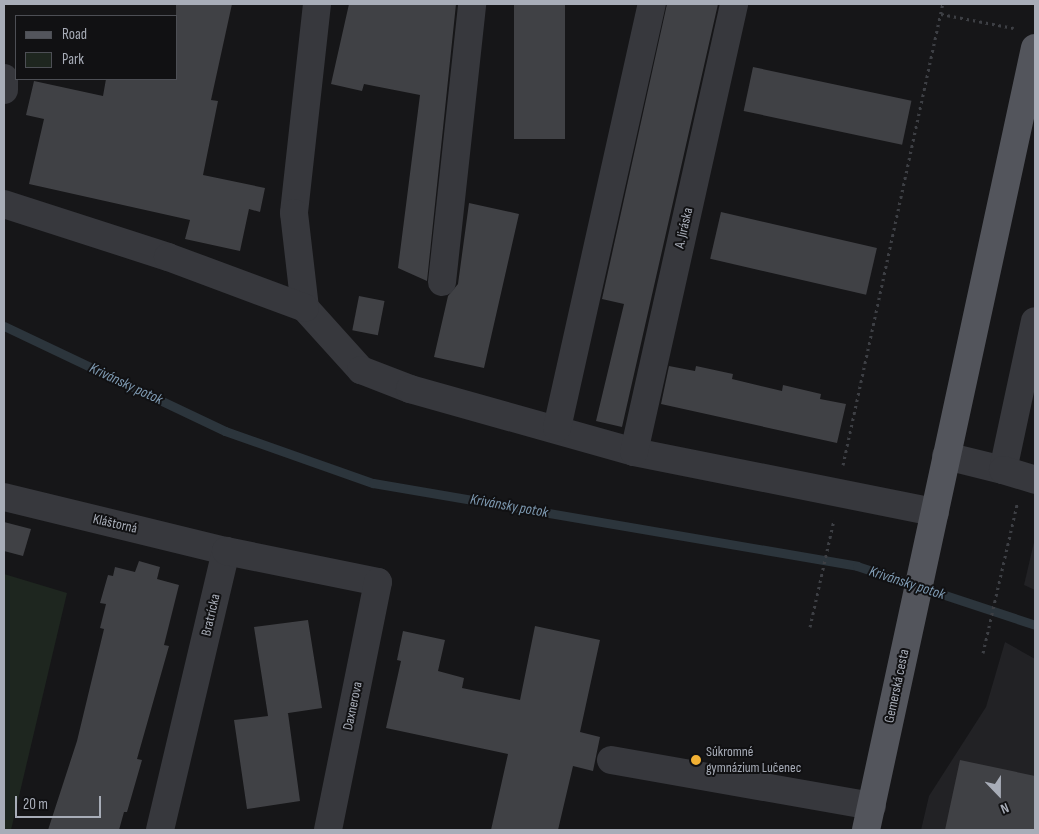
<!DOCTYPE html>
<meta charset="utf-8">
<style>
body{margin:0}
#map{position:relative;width:1039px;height:834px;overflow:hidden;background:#161618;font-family:"Sofia Sans Condensed",sans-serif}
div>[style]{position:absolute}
.built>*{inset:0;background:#222225}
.green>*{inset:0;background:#1e261f}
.stream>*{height:9px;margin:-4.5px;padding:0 4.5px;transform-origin:4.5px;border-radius:4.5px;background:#2c353c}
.building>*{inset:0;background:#404145;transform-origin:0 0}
.path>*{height:3px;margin-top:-1.5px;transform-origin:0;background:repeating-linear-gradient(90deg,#3d3f44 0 2.5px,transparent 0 6.5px)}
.minor>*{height:28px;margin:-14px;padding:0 14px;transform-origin:14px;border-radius:14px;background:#37383d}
.major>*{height:28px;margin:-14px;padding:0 14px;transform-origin:14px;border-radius:14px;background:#53555c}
.dots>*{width:14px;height:14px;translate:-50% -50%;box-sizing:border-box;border:2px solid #111113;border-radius:50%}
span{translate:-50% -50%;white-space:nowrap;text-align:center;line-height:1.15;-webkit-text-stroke:4px #111113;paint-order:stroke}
.street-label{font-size:14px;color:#a8adb8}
.poi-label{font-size:14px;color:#a8adb8}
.left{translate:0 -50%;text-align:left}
.water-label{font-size:15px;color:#7f9bb3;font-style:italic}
.frame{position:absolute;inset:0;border:5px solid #a8adb8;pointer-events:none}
.legend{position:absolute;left:15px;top:15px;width:162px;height:65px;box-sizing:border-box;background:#111113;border:1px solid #4d4f55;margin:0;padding:6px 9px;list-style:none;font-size:15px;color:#a8adb8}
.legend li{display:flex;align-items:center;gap:10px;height:25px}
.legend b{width:25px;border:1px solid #4d4f55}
.north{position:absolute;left:974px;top:769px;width:50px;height:50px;-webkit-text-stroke:4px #111113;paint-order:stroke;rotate:158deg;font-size:14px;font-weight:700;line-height:20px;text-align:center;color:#a8adb8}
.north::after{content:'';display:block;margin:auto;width:18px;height:22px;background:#a8adb8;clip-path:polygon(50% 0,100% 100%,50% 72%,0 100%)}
.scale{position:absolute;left:15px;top:796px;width:86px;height:22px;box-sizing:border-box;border:2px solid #a8adb8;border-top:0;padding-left:6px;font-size:15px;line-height:18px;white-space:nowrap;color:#a8adb8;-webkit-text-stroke:4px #111113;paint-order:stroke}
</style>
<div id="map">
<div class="built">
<i style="clip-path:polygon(1035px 538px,1035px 590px,1024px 585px)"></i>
<i style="clip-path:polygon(1005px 642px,1035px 659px,1035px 830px,921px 830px,929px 796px,986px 707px)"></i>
</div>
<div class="green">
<i style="clip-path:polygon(4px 574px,67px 593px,11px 830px,4px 830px)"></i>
</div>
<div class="stream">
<i style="left:4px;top:326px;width:245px;rotate:25.4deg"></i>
<i style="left:225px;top:431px;width:157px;rotate:19.4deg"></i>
<i style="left:373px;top:483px;width:491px;rotate:9.7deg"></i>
<i style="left:857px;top:566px;width:188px;rotate:18.3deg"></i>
</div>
<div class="building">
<i style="clip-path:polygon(176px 4px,232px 4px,211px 100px,218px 101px,203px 175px,265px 188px,260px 212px,249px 209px,240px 251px,185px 239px,190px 220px,29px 184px,44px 119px,26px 115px,34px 81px,103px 96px,106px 79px,176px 79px)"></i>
<i style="clip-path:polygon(349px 4px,456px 4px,427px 281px,398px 268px,420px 95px,364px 84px,362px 91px,331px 84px)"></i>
<i style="left:514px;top:4px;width:51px;height:135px"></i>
<i style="clip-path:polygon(667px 4px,718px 4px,622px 427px,596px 421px,624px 304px,602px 299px)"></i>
<i style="left:753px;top:67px;width:162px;height:45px;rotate:12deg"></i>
<i style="clip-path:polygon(469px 203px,519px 214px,484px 368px,434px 357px,448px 296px,458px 284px)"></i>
<i style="left:721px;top:212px;width:160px;height:48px;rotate:13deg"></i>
<i style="left:359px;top:296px;width:26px;height:35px;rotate:11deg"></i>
<i style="clip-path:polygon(669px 366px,695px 371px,696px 366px,733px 374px,732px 379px,782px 391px,783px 385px,821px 394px,820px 399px,846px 404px,837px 443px,661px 404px)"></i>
<i style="clip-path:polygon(4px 522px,31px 529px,23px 556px,4px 551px)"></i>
<i style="clip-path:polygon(139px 561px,160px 567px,157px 579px,179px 585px,164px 645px,169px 646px,137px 759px,142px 760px,127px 812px,124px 812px,119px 830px,48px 830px,77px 741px,104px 629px,100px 628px,106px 604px,100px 603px,108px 575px,113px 576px,115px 567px,135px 572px)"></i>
<i style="clip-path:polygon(308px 620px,322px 708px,275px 715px,288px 713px,300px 801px,247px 809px,234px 720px,268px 716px,254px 627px)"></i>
<i style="clip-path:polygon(535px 626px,600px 640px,580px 732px,600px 737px,593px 771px,573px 766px,558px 830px,491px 830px,508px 754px,386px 728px,401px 661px,397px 660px,403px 631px,445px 640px,438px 671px,464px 678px,462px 688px,520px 700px)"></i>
<i style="clip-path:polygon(960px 760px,1035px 776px,1035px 830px,945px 830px)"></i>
</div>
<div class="path">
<i style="left:941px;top:14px;width:74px;rotate:10.9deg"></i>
<i style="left:843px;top:465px;width:472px;rotate:-77.8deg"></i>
<i style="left:810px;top:627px;width:110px;rotate:-77.4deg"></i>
<i style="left:983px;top:653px;width:153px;rotate:-77.1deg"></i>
</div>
<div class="minor">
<i style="left:317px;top:4px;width:210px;rotate:96.3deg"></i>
<i style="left:294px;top:213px;width:96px;rotate:83.4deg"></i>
<i style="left:305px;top:308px;width:84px;rotate:47.9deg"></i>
<i style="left:361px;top:370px;width:53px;rotate:21.2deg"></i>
<i style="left:410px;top:389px;width:233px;rotate:15.7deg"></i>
<i style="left:634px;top:452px;width:307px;rotate:11.3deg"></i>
<i style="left:4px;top:78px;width:12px;rotate:90deg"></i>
<i style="left:4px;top:204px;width:172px;rotate:17.9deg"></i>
<i style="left:168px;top:257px;width:146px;rotate:20.4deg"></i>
<i style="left:442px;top:282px;width:280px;rotate:-83.8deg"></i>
<i style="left:557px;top:428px;width:435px;rotate:-77.4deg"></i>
<i style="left:634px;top:452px;width:459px;rotate:-77.4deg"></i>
<i style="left:946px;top:456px;width:59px;rotate:13.8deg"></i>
<i style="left:1003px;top:470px;width:152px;rotate:-77.9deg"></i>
<i style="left:1003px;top:470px;width:34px;rotate:17deg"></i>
<i style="left:4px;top:497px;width:228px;rotate:13.7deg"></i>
<i style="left:611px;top:760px;width:265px;rotate:10deg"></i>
<i style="left:160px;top:830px;width:287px;rotate:-76.7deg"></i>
<i style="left:226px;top:551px;width:155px;rotate:11.5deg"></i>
<i style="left:378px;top:582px;width:253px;rotate:101.4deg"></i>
</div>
<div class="major">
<i style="left:866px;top:830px;width:800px;rotate:-77.81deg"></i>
</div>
<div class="dots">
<i style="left:696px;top:760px;background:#f2b134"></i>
</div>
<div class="street-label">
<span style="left:684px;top:228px;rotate:-77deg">A. Jiráska</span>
<span style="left:115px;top:524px;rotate:13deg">Kláštorná</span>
<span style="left:211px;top:615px;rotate:-77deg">Bratrícka</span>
<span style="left:897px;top:686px;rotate:-78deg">Gemerská cesta</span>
<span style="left:353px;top:706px;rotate:-78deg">Daxnerova</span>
</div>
<div class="poi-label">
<span class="left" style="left:706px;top:760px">Súkromné<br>gymnázium Lučenec</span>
</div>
<div class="water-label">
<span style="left:126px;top:384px;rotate:25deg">Krivánsky potok</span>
<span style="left:509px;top:506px;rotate:10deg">Krivánsky potok</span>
<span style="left:907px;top:583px;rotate:18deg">Krivánsky potok</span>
</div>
<div class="frame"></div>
<ul class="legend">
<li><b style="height:6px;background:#53555c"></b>Road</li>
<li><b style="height:14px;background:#1e261f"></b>Park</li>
</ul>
<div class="north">N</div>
<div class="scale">20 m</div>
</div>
